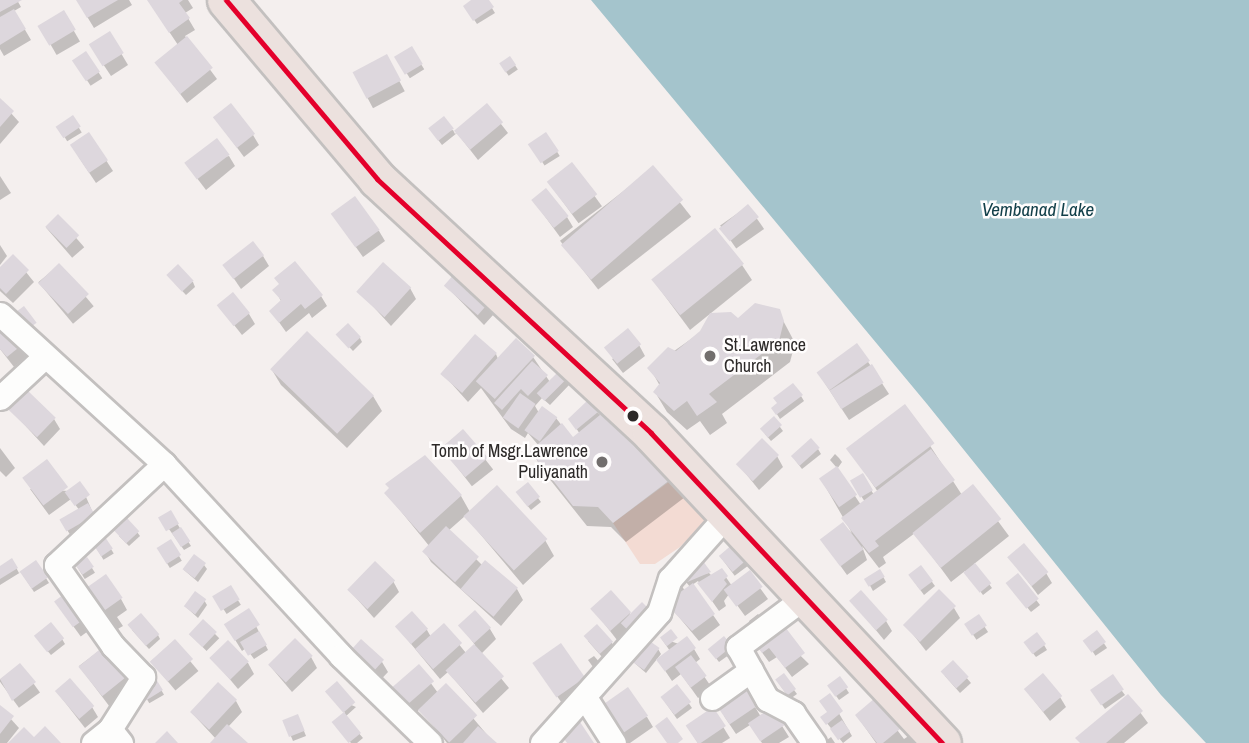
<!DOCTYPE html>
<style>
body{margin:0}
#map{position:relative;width:1249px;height:743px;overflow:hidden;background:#f4efee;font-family:"Archivo Narrow",sans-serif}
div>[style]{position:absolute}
.green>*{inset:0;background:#f3dbd3}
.water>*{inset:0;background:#a4c4cc}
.shadow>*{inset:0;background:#0003;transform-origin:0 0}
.building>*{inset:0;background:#ddd7dd;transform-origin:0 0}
.roads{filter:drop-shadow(2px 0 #c3c0bf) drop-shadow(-2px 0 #c3c0bf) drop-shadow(0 2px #c3c0bf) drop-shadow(0 -2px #c3c0bf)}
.street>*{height:23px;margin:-11.5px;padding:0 11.5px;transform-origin:11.5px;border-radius:11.5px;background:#fdfdfc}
.primary>*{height:37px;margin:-18.5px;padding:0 18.5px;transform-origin:18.5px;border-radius:18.5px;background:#ece1de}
.bus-1>*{height:5px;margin:-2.5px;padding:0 2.5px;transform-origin:2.5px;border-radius:2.5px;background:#e4002b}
.dots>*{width:19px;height:19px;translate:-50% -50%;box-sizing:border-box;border:4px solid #fffdfd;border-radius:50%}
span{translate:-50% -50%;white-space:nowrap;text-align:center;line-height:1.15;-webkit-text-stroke:5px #fffdfd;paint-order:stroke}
.poi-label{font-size:18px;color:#2c2928}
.left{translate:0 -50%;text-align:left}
.right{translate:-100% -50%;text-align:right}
.water-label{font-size:19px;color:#13404a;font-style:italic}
</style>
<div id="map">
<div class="green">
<i style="clip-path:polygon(685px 470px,708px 519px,680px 547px,655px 564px,640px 564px,613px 523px)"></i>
</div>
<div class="water">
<i style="clip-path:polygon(591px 0,1249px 0,1249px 743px,1206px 743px,1161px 695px,927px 404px)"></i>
</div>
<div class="shadow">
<i style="clip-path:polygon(0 0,17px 0,21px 7px,14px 11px,31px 40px,4px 56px,0 49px)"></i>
<i style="clip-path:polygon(77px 0,129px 0,132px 5px,94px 28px)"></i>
<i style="clip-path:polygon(148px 0,188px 0,193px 8px,185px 13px,195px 30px,185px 36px,217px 79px,187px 103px,156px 62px,178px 45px)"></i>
<i style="clip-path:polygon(474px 0,487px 0,495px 13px,477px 24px,465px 6px)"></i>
<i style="left:63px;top:12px;width:34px;height:27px;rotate:60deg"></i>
<i style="clip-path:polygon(109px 33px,128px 65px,111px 76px,97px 55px)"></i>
<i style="left:411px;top:48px;width:25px;height:17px;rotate:58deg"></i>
<i style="left:86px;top:53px;width:30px;height:14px;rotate:57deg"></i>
<i style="left:386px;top:56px;width:40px;height:36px;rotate:62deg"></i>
<i style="left:510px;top:58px;width:14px;height:11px;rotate:56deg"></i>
<i style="clip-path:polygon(0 101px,19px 122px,0 144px)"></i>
<i style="clip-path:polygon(487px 106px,508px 133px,478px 160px,457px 133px,442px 145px,433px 133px,453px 130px,455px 134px)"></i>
<i style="left:73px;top:118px;width:17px;height:17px;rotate:59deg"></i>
<i style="clip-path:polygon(215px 118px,253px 135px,259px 145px,244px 157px)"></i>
<i style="clip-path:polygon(89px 134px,113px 171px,96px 183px,78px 156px)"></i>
<i style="left:546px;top:134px;width:26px;height:18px;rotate:58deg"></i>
<i style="clip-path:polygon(229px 156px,235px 166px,206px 190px,187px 165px)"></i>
<i style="left:572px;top:165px;width:51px;height:29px;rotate:54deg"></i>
<i style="left:653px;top:168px;width:62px;height:118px;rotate:52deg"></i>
<i style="clip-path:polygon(0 176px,11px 193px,0 200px)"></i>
<i style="clip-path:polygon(533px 200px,567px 217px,573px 227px,560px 237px)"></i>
<i style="left:748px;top:206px;width:28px;height:34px;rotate:55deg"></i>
<i style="left:58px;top:217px;width:40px;height:16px;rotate:49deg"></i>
<i style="clip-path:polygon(340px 225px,379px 231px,385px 241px,363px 257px)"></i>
<i style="clip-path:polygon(0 245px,7px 256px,0 265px)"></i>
<i style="clip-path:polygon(13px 256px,34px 282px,13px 303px,0 291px,0 269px)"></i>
<i style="clip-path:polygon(263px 256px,269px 266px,241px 289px,226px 267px)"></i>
<i style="left:59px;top:265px;width:54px;height:27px;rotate:50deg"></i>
<i style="clip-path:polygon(742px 265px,752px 280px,690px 330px,653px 280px)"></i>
<i style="clip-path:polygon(171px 279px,193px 282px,195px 287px,186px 295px)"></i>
<i style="clip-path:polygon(446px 286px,488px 304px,494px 314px,484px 325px)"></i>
<i style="clip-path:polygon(410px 288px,416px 299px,391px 326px,359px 291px)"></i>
<i style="clip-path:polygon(275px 290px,321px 296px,327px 306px,312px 318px,309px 313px,286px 332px,271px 311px,281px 301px)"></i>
<i style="clip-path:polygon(219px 306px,249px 314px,255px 324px,242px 335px)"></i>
<i style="clip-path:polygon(778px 311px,795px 343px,790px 362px,722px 414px,727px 423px,710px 435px,700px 421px,687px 430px,667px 412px,655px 392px,660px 386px,650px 368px,701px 332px)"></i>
<i style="clip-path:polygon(0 326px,28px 355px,14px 367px,0 349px)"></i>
<i style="clip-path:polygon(338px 335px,360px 338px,362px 342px,353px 351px)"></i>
<i style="clip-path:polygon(639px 345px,645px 356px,623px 373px,612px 359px)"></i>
<i style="clip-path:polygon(857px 345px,889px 394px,849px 420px,824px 382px)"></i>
<i style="clip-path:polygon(496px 354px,498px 359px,533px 357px,550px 382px,567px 380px,570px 384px,550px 405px,542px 398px,535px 406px,539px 413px,556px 418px,573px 440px,580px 434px,570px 419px,587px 403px,689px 494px,626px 542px,611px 527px,587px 526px,544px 472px,532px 452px,539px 446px,528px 433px,525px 438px,511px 429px,481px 388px,468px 402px,442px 373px)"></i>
<i style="clip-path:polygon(272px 370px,373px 396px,382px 411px,347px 448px,281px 385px)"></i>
<i style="clip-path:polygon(801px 396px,804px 401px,780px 419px,773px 408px)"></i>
<i style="clip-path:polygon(905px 407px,962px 495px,972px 486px,1009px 536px,974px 564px,992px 588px,983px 595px,965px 571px,951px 582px,915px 533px,883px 557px,886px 563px,879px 568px,862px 546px,867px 560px,847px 575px,822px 540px,843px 525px,852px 533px,821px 479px,837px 468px,830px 460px,835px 454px,839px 458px,842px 462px,837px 469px,861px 505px,865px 502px,852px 482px,862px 475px,874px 495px,878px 492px,849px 449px)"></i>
<i style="clip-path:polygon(11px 410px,54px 419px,60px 429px,44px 446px)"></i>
<i style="clip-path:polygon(774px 419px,783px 431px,771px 441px,765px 434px)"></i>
<i style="left:463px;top:431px;width:49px;height:27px;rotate:52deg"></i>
<i style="clip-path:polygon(0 448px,15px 468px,6px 477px,0 471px)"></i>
<i style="clip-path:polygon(818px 449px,821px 454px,802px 469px,795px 460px)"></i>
<i style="clip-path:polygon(777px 456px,783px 467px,759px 490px,738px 464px)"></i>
<i style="clip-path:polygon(80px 483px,96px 520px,71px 536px,62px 522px,80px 511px,71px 499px,49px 515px,30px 489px,69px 491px)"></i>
<i style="clip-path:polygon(386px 493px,461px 496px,470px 512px,545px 540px,554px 556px,523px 585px,465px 516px,448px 531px,483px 566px,485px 563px,517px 589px,523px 600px,501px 626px,431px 562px,425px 552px,430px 547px)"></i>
<i style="clip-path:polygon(521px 498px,538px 498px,541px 502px,531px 510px)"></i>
<i style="clip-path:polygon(170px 512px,191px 546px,184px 550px,161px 518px)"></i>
<i style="clip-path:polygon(137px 532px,140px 536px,129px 546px,119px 536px)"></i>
<i style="left:105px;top:539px;width:17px;height:12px;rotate:59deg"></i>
<i style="left:170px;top:541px;width:23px;height:14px;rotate:59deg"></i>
<i style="left:734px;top:545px;width:25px;height:18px;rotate:53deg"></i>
<i style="clip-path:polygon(1010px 557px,1046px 573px,1052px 583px,1038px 595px)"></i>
<i style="clip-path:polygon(12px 560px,19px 573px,36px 562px,49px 583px,34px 592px,21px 572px,0 585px,0 568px)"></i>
<i style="left:87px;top:560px;width:15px;height:12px;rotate:58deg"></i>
<i style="clip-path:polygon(204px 565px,207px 569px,198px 582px,184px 570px)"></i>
<i style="clip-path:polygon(921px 567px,935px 586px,924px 595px,913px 580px)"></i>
<i style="clip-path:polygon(721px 570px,732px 586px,749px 573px,768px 599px,745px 616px,729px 594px,724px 601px,726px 606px,719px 611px,698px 581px,692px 585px,720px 625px,699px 641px,668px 604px,680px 583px,685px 591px,690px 587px,683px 578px,709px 573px,712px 576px)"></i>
<i style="clip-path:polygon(880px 571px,886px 582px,873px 591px,867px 580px)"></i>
<i style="clip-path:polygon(1018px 576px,1040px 605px,1031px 612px,1011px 588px)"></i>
<i style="clip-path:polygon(393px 581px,399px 592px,374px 618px,349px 590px)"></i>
<i style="left:230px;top:588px;width:20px;height:17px;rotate:57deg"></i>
<i style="left:66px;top:594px;width:43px;height:13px;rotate:54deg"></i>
<i style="clip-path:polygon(96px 598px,121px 599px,127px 610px,117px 617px,123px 626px,116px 630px)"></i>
<i style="clip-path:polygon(204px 600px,207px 605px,198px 618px,186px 607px)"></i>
<i style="clip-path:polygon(852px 601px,886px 621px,892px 631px,884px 640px)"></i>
<i style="clip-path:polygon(954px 608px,960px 618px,926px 651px,905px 624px)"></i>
<i style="clip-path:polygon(593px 609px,630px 613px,628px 630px,617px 640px)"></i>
<i style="clip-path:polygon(248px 610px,268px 650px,254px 659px,246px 648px,242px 651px,226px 625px)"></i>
<i style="clip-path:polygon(758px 614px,809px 664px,792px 677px,777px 657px,769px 662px,761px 651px,749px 621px)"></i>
<i style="left:978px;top:617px;width:18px;height:14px;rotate:56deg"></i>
<i style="left:203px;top:622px;width:23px;height:18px;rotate:45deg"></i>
<i style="clip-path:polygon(444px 626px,466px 653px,475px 645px,461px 626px,490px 629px,496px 639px,481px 654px,509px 688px,483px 713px,448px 672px,440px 679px,397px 627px,427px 630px,431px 637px)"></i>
<i style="clip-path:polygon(132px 630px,158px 635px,160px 639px,149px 649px)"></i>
<i style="left:1097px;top:633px;width:18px;height:14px;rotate:56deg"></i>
<i style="clip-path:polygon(661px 638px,694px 649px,700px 659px,695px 663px,712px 688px,698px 698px,681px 674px,672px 681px,658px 660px,670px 651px)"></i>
<i style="clip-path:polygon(724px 638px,733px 652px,719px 662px,712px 653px)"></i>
<i style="clip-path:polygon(62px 639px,65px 644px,51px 655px,39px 641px)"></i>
<i style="clip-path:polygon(588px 641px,612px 643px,614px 647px,602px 657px)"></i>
<i style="left:174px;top:642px;width:38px;height:30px;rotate:50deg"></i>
<i style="clip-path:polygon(1044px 645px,1047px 650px,1036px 657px,1028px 647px)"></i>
<i style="left:103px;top:648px;width:50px;height:30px;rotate:53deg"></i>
<i style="clip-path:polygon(658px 649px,661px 654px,646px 673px,630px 659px)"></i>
<i style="clip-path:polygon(594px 656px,601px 664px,598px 674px,588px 660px)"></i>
<i style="clip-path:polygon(311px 657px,317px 668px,292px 692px,270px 666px)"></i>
<i style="clip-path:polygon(212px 658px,248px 663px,254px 674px,238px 689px)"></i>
<i style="clip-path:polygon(382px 662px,388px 672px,374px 687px,353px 668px)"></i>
<i style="clip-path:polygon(953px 662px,971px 683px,960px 693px,945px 676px)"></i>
<i style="left:20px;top:665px;width:34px;height:26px;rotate:54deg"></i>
<i style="clip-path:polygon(419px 667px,438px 693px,446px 686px,494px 743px,447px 743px,420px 709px,413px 715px,400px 699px)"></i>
<i style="clip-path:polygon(542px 675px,583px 678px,589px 688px,564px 706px)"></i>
<i style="clip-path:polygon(770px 678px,780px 692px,783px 697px,763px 683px)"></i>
<i style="clip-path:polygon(840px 679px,849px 693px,839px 700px,832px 690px)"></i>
<i style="left:156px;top:681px;width:16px;height:17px;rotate:60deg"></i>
<i style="clip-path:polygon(780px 685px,794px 690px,797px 694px,790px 699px)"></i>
<i style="clip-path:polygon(677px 686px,692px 708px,677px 719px,665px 702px)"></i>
<i style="clip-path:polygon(1026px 690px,1060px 697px,1066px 707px,1050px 721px)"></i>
<i style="clip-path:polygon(1092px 690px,1122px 691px,1125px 695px,1105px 709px)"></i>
<i style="clip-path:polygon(57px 692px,92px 707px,98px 717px,85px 728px)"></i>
<i style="clip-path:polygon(330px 696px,356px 707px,345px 717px,363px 738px,357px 743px,351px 743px,334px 723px,345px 713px)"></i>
<i style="clip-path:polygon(829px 696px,852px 736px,843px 743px,822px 717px,829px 712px)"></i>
<i style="clip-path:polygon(1128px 696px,1148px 723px,1124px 743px,1080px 743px)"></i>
<i style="clip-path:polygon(236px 701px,242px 712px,228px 727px,246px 743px,212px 743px,216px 739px,192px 713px)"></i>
<i style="clip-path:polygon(875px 701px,904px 739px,910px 735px,916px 743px,876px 743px,857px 716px)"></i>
<i style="clip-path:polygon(0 707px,19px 728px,7px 743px,0 743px)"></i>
<i style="clip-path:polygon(755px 707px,761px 717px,772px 710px,789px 737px,779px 743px,762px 743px,750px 725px,736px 734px,724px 716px)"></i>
<i style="clip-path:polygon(712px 709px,730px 738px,722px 743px,698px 743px,687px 726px)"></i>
<i style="clip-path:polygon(647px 717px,653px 727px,630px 743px,624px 743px,607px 718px)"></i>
<i style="clip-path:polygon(300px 721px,306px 736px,293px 741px,285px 722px)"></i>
<i style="clip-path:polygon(831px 737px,835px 743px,823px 743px)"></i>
</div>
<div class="building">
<i style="clip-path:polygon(0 0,22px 0,0 12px)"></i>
<i style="clip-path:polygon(76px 0,118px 0,87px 18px)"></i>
<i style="clip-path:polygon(147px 0,183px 0,179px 3px,190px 18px,169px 33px)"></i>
<i style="clip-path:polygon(471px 0,489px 0,494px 7px,473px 21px,463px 6px)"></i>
<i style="clip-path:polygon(14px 9px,26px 29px,0 45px,0 17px)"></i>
<i style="left:64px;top:10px;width:23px;height:31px;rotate:59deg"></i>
<i style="left:110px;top:31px;width:26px;height:25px;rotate:58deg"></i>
<i style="left:187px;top:36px;width:41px;height:42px;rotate:51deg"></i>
<i style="left:412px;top:46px;width:21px;height:21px;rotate:59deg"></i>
<i style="left:86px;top:51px;width:25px;height:17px;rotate:56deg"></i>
<i style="left:387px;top:54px;width:30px;height:39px;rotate:62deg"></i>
<i style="left:510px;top:56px;width:11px;height:13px;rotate:56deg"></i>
<i style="clip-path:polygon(0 98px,14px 111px,0 127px)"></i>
<i style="left:231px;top:103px;width:39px;height:23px;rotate:52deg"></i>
<i style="left:487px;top:103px;width:25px;height:43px;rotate:50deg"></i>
<i style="left:73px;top:115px;width:14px;height:21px;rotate:56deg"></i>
<i style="left:444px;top:116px;width:16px;height:20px;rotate:52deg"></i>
<i style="left:89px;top:132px;width:34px;height:23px;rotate:56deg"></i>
<i style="left:546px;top:132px;width:23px;height:22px;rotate:56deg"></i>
<i style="left:217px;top:138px;width:21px;height:41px;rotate:53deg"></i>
<i style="left:572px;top:162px;width:41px;height:32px;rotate:52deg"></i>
<i style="left:653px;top:165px;width:46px;height:122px;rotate:49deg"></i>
<i style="left:546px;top:188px;width:36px;height:19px;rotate:51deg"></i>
<i style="left:355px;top:196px;width:42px;height:30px;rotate:54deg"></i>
<i style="left:748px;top:204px;width:17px;height:38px;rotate:50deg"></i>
<i style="left:58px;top:214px;width:30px;height:18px;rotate:45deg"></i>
<i style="left:715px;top:228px;width:46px;height:82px;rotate:51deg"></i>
<i style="left:253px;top:241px;width:18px;height:39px;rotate:52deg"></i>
<i style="clip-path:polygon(13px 254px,29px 270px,6px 294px,0 288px,0 267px)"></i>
<i style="clip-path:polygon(295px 261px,323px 295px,305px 309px,301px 304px,279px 323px,269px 311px,281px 300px,272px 290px,279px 284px,274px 278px)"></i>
<i style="left:383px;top:262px;width:38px;height:40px;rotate:42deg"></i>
<i style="left:59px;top:263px;width:43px;height:29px;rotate:46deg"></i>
<i style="left:178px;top:264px;width:23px;height:16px;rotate:47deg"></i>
<i style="left:455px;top:273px;width:45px;height:17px;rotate:41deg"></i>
<i style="left:233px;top:292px;width:27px;height:21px;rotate:51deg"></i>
<i style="clip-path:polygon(755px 303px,780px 309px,784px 321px,779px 341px,709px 394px,717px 402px,697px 416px,687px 401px,674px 411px,653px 392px,660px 383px,647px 368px,668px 347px,676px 351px,700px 331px,710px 313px,731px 312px,738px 318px)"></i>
<i style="left:24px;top:306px;width:21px;height:18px;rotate:53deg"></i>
<i style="left:348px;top:323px;width:19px;height:17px;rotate:47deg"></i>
<i style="clip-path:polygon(0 324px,23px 344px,7px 357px,0 349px)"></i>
<i style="left:628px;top:328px;width:21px;height:31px;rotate:51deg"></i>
<i style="left:307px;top:331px;width:93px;height:53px;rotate:44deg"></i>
<i style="left:475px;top:334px;width:29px;height:53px;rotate:41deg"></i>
<i style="left:516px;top:338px;width:26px;height:59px;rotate:43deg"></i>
<i style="left:857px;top:343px;width:22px;height:50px;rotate:54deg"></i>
<i style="clip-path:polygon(532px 361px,548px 375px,528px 396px,521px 389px,502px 410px,494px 403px)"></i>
<i style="left:872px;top:364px;width:22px;height:50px;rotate:58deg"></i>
<i style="left:560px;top:370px;width:11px;height:33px;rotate:45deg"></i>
<i style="clip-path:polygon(793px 383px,803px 395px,776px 415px,771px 408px,777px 403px,773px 398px)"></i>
<i style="left:27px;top:390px;width:40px;height:27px;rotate:44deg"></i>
<i style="left:520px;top:393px;width:19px;height:30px;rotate:35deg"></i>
<i style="clip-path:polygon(587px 401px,598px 412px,576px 430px,568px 419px)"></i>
<i style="left:905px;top:404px;width:49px;height:74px;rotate:53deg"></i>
<i style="left:542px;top:406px;width:19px;height:30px;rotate:36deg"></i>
<i style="clip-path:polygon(611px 406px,679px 473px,613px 523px,598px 507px,573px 506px,530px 451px,562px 423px,573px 437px)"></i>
<i style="left:774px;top:416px;width:12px;height:19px;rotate:48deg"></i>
<i style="left:463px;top:429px;width:38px;height:30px;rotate:49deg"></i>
<i style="left:762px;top:438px;width:24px;height:37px;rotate:45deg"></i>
<i style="left:811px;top:438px;width:13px;height:27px;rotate:48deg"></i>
<i style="clip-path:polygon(931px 449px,955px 480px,875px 541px,879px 546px,869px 553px,841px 518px)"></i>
<i style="clip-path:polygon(425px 455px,462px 495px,420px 533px,384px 493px,389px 488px,385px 484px)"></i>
<i style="left:47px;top:459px;width:35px;height:31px;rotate:53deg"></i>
<i style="left:837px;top:466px;width:35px;height:22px;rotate:55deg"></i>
<i style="left:863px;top:473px;width:20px;height:15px;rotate:60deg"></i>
<i style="left:80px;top:481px;width:17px;height:19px;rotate:54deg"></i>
<i style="left:528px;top:482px;width:19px;height:16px;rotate:51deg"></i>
<i style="left:973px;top:484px;width:45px;height:78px;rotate:51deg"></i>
<i style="left:497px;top:485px;width:74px;height:46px;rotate:47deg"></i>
<i style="left:88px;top:503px;width:14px;height:33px;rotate:60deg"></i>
<i style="left:171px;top:510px;width:16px;height:15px;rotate:60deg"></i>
<i style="left:127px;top:518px;width:18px;height:18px;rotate:47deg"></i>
<i style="left:843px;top:522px;width:34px;height:29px;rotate:53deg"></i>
<i style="left:446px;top:526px;width:45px;height:35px;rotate:43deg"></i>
<i style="left:181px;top:527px;width:17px;height:11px;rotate:57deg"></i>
<i style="left:105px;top:537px;width:14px;height:14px;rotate:56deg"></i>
<i style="left:171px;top:539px;width:19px;height:17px;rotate:58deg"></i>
<i style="left:734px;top:543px;width:21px;height:20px;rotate:49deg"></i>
<i style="left:1024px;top:543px;width:38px;height:22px;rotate:50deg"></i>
<i style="clip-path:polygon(697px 553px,711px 572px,685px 583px,678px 573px)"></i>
<i style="left:194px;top:554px;width:15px;height:19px;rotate:37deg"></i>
<i style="left:87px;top:557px;width:12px;height:14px;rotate:55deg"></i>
<i style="clip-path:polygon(12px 558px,18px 568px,0 579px,0 566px)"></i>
<i style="left:36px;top:560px;width:21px;height:20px;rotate:55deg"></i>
<i style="left:485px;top:560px;width:43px;height:38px;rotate:40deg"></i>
<i style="left:375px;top:561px;width:28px;height:40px;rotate:44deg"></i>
<i style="left:975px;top:563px;width:26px;height:15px;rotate:51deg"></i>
<i style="left:921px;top:565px;width:20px;height:16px;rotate:53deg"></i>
<i style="clip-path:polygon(722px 568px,728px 576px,724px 580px,727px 584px,712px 602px,697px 583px)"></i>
<i style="left:880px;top:569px;width:9px;height:19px;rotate:58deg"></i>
<i style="left:750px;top:570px;width:21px;height:33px;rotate:53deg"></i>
<i style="left:1018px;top:573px;width:33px;height:16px;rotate:51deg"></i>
<i style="left:106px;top:574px;width:29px;height:23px;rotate:55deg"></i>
<i style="clip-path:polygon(693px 583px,715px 614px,692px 631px,665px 603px)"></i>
<i style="left:231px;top:585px;width:17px;height:22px;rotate:59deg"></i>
<i style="left:939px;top:589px;width:24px;height:51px;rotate:45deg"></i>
<i style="left:611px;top:590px;width:30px;height:28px;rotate:48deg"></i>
<i style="left:861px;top:590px;width:40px;height:16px;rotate:48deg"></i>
<i style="left:195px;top:591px;width:14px;height:19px;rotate:36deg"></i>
<i style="left:67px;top:592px;width:32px;height:16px;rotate:54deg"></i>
<i style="left:642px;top:602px;width:14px;height:30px;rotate:45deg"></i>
<i style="left:249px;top:608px;width:20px;height:30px;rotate:57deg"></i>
<i style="left:475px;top:610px;width:24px;height:23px;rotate:48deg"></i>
<i style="left:412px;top:611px;width:24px;height:23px;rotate:48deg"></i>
<i style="left:141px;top:613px;width:28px;height:18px;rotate:49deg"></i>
<i style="left:979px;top:614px;width:14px;height:18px;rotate:56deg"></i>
<i style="left:203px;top:619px;width:19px;height:21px;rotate:43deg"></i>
<i style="clip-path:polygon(779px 619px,805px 653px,785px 668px,769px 648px,762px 653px,752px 640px)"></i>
<i style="left:51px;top:622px;width:21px;height:22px;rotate:51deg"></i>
<i style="left:444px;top:623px;width:27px;height:39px;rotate:48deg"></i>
<i style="left:597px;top:624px;width:24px;height:18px;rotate:48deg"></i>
<i style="left:671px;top:629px;width:11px;height:14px;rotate:52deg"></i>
<i style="left:1097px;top:630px;width:15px;height:18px;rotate:53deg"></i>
<i style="left:259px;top:631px;width:16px;height:22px;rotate:60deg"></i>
<i style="left:1037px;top:632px;width:15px;height:17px;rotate:53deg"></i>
<i style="left:687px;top:636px;width:15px;height:39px;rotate:53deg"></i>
<i style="left:724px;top:636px;width:13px;height:21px;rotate:51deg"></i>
<i style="left:644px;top:637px;width:19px;height:27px;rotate:35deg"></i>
<i style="left:295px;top:638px;width:25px;height:38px;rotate:45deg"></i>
<i style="left:175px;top:639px;width:27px;height:34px;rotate:48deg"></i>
<i style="left:361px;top:639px;width:31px;height:25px;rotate:42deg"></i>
<i style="left:228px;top:640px;width:30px;height:26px;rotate:46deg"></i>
<i style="left:561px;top:643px;width:42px;height:35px;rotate:55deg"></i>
<i style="left:474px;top:644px;width:44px;height:39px;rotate:47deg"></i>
<i style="left:104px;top:646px;width:38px;height:33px;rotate:51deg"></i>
<i style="left:691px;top:655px;width:26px;height:20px;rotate:53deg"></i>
<i style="left:953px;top:660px;width:23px;height:17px;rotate:47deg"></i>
<i style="clip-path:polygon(20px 663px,36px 682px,12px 701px,0 679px)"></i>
<i style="left:419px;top:664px;width:23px;height:37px;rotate:49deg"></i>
<i style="left:784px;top:673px;width:20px;height:11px;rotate:53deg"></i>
<i style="left:1043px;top:673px;width:30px;height:25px;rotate:50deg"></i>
<i style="left:1113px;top:674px;width:19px;height:28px;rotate:55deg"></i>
<i style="left:840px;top:676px;width:14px;height:16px;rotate:54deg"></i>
<i style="left:70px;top:678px;width:37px;height:20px;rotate:49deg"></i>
<i style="left:156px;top:679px;width:13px;height:20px;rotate:58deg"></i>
<i style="left:337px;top:681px;width:28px;height:16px;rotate:49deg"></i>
<i style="left:218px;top:682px;width:26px;height:41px;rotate:43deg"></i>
<i style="left:446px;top:683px;width:45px;height:39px;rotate:46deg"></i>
<i style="left:677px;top:684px;width:23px;height:21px;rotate:52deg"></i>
<i style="left:628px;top:687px;width:35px;height:36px;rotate:55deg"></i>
<i style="left:744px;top:687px;width:23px;height:33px;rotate:56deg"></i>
<i style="clip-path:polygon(830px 693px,843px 711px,826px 725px,820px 717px,827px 712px,819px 701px)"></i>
<i style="clip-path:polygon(1128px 694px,1143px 711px,1106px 743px,1080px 743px,1075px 738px)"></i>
<i style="clip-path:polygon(875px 698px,900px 729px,883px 743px,877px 743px,855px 715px)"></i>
<i style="clip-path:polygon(0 705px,14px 716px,0 734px)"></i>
<i style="left:713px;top:707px;width:23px;height:33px;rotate:56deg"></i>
<i style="left:772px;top:707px;width:22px;height:29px;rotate:56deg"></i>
<i style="left:344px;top:712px;width:27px;height:16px;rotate:51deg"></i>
<i style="left:298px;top:714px;width:18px;height:17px;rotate:68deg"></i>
<i style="clip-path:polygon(576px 716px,594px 743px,567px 743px,557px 729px)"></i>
<i style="clip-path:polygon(667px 717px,683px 739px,678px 743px,667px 743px,655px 726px)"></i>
<i style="left:842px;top:720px;width:14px;height:15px;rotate:54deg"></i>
<i style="clip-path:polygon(227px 724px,248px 743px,210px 743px)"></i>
<i style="clip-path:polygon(45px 726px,61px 743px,8px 743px,24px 727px,34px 737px)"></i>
<i style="clip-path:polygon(478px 726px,497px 743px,463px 743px)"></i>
<i style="clip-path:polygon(167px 731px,178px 743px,155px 743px)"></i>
</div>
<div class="roads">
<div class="street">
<i style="left:0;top:314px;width:222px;rotate:42.4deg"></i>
<i style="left:164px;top:464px;width:261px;rotate:47.3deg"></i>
<i style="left:341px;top:656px;width:124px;rotate:44.3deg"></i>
<i style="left:0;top:398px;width:59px;rotate:-42.9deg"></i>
<i style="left:805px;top:597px;width:84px;rotate:143.3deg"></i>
<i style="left:738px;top:647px;width:60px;rotate:60.9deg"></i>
<i style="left:767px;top:699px;width:30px;rotate:28deg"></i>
<i style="left:793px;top:713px;width:37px;rotate:55deg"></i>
<i style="left:712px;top:698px;width:48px;rotate:-35.7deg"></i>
<i style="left:586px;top:699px;width:52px;rotate:57.5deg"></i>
<i style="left:110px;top:729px;width:62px;rotate:-57.6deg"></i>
<i style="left:143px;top:677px;width:43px;rotate:-134.1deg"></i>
<i style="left:113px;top:646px;width:99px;rotate:-125.1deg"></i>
<i style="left:56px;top:565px;width:148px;rotate:-43.1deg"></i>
<i style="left:93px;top:743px;width:22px;rotate:-39deg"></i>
<i style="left:110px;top:729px;width:18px;rotate:52deg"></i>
<i style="left:542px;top:743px;width:176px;rotate:-48.2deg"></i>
<i style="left:659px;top:612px;width:35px;rotate:-72deg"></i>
<i style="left:670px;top:579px;width:86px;rotate:-48.3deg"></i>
</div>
<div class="primary">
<i style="left:226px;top:0;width:234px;rotate:49.8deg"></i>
<i style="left:377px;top:179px;width:374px;rotate:42.8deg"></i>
<i style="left:651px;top:433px;width:425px;rotate:46.8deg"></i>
</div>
</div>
<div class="bus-1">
<i style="left:226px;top:0;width:234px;rotate:49.8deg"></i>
<i style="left:377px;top:179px;width:374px;rotate:42.8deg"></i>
<i style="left:651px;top:433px;width:425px;rotate:46.8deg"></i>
</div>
<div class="dots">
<i style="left:710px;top:356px;background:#726e6d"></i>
<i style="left:633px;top:416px;background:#2c2928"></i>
<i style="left:602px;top:462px;background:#726e6d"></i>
</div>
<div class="poi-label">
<span class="left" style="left:724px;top:356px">St.Lawrence<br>Church</span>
<span class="right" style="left:588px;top:462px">Tomb of Msgr.Lawrence<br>Puliyanath</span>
</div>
<div class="water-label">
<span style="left:1038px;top:210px">Vembanad Lake</span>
</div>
</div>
